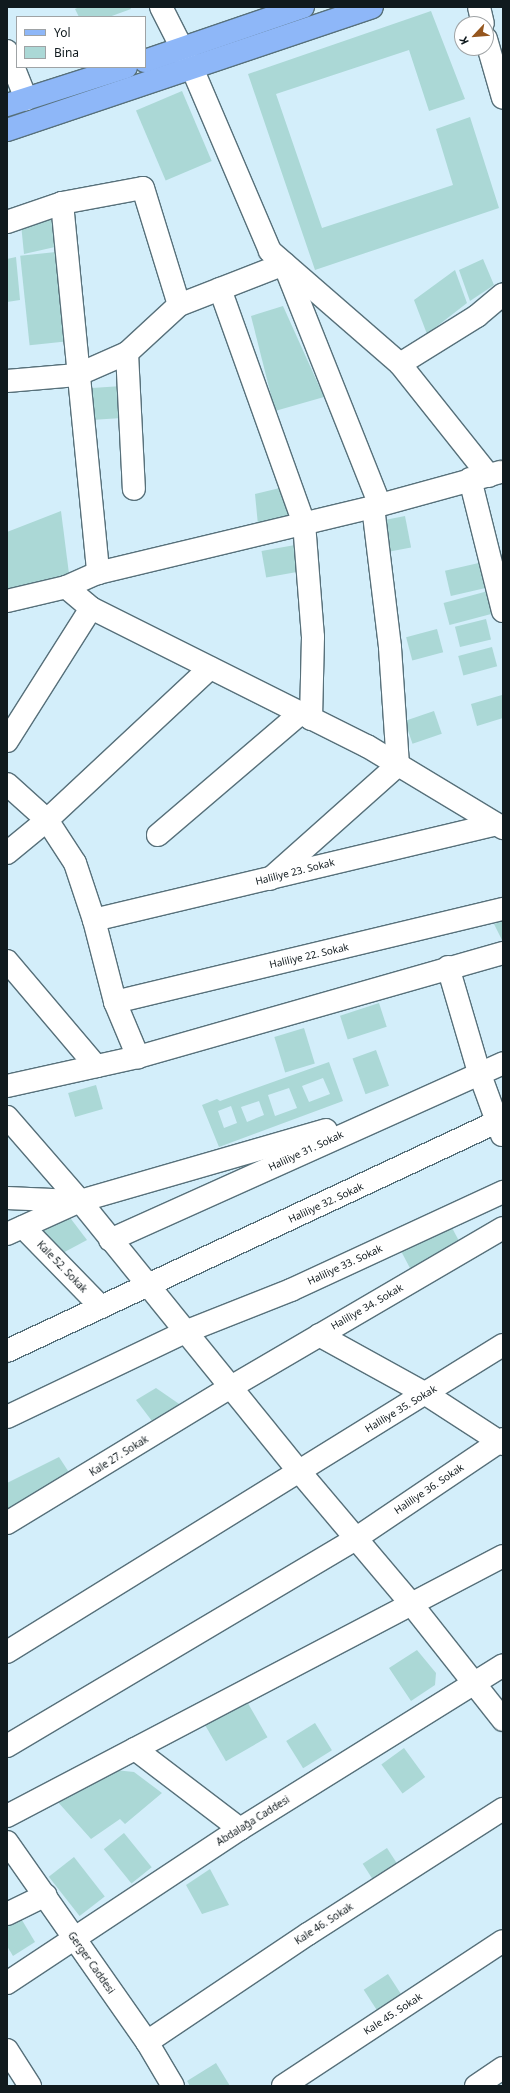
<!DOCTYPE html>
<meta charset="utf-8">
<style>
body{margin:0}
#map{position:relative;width:510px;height:2093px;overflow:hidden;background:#d3eefa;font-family:"Noto Sans",sans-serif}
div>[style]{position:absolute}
.building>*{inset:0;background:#abd8d6;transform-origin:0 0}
.roads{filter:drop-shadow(1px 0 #57707a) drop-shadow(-1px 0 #57707a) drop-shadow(0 1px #57707a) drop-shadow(0 -1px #57707a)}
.minor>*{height:22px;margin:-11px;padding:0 11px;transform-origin:11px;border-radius:11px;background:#fff}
.major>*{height:22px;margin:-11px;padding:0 11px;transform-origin:11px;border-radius:11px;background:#8eb7f8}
span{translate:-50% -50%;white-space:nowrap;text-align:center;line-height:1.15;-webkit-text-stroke:3px #fff;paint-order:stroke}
.street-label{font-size:10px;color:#101a1e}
.frame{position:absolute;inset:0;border:8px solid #101a1e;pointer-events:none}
.legend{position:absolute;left:16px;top:16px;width:130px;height:52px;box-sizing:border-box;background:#fff;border:1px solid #9fa3a5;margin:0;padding:5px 7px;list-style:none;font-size:12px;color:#101a1e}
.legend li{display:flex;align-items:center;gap:8px;height:20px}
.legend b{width:20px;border:1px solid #9fa3a5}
.north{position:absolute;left:454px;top:16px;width:40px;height:40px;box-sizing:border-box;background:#fff;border:1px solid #9fa3a5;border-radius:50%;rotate:244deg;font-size:11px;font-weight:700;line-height:16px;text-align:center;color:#101a1e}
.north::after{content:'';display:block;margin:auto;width:14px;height:18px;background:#95561e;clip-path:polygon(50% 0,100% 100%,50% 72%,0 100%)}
</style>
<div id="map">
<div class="building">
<i style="clip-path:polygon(79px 7px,130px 7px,131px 9px,109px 17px,79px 17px,75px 9px)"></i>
<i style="clip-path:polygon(431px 11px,465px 99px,429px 111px,409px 50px,276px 94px,322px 228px,453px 185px,436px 129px,470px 117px,499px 208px,315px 270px,248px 74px)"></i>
<i style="left:182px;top:91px;width:76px;height:50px;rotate:67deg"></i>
<i style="clip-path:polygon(51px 216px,55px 247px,24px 254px,21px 224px)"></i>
<i style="left:56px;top:252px;width:90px;height:36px;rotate:84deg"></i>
<i style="clip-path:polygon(16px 257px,20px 300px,7px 302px,7px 259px)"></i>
<i style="clip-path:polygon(483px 259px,494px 285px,470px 301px,459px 270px)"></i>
<i style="clip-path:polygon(455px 270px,467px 303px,427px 334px,414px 300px)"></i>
<i style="clip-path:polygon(283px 306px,324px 397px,275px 411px,251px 316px)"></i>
<i style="clip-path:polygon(122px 386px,122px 418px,91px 420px,92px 388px)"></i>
<i style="clip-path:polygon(284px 487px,290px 518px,258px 525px,255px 494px)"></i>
<i style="clip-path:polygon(61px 511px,69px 574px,7px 591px,7px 532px)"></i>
<i style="left:405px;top:516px;width:32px;height:27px;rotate:79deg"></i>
<i style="left:295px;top:545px;width:27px;height:34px;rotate:80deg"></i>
<i style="left:483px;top:562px;width:26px;height:39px;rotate:77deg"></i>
<i style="left:488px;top:591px;width:23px;height:46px;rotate:75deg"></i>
<i style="left:486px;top:619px;width:21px;height:32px;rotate:76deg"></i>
<i style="left:437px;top:629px;width:24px;height:32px;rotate:75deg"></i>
<i style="left:492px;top:647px;width:20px;height:35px;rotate:75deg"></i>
<i style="clip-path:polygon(502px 695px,503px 718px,477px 726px,471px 704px)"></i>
<i style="left:434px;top:711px;width:24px;height:31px;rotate:71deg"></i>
<i style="clip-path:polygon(503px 921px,503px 942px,494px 924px)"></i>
<i style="left:379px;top:1003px;width:25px;height:41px;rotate:72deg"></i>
<i style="left:304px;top:1028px;width:37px;height:31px;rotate:73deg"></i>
<i style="left:376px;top:1050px;width:38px;height:25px;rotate:70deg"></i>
<i style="clip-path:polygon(evenodd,329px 1062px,343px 1101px,219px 1147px,202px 1105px,217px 1099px,220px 1101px,329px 1062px,323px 1078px,330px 1094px,309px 1102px,302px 1086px,323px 1078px,329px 1062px,289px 1088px,297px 1108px,275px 1116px,268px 1095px,289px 1088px,329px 1062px,259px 1101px,264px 1115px,247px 1122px,241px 1107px,259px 1101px,329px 1062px,231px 1106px,237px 1123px,224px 1128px,218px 1111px,231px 1106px)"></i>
<i style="left:96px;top:1085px;width:25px;height:29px;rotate:74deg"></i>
<i style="clip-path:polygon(68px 1215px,87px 1240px,59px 1255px,37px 1230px)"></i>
<i style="left:450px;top:1224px;width:26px;height:56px;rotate:62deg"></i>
<i style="clip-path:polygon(156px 1388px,185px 1408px,155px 1425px,136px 1400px)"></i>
<i style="clip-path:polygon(59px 1457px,72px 1477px,7px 1514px,7px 1483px)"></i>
<i style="clip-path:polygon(417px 1650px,436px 1673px,435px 1685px,411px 1701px,389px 1668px)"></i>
<i style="left:246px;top:1700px;width:43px;height:48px;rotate:60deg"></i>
<i style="left:315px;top:1723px;width:32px;height:34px;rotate:58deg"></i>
<i style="left:404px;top:1748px;width:36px;height:28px;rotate:54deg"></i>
<i style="clip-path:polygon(115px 1770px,134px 1772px,162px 1793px,125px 1824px,120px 1819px,91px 1839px,57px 1801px)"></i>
<i style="left:124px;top:1833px;width:44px;height:26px;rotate:51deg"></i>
<i style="left:387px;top:1848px;width:24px;height:29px;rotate:57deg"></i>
<i style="left:74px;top:1857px;width:50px;height:32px;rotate:52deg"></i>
<i style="clip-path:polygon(210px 1869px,229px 1905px,202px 1914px,186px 1885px)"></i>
<i style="clip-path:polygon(19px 1915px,35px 1942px,13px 1956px,7px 1946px,7px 1922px)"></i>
<i style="left:388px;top:1974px;width:27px;height:29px;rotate:57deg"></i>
<i style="clip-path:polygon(216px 2063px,230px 2086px,190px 2086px,187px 2081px)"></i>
</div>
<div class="roads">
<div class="minor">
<i style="left:161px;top:7px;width:68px;rotate:63.1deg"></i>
<i style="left:192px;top:68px;width:199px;rotate:66.9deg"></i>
<i style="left:270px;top:251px;width:172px;rotate:41deg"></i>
<i style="left:400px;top:364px;width:143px;rotate:51.5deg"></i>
<i style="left:479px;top:7px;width:17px;rotate:77deg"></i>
<i style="left:486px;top:39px;width:61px;rotate:73.9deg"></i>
<i style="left:7px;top:51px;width:52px;rotate:68.4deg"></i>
<i style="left:62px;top:203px;width:372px;rotate:84.4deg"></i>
<i style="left:7px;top:222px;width:58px;rotate:-19.1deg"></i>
<i style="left:62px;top:203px;width:82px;rotate:-10.5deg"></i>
<i style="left:143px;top:188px;width:122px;rotate:72.9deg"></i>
<i style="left:220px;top:289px;width:249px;rotate:70.3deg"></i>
<i style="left:304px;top:523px;width:114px;rotate:85.5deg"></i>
<i style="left:313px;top:637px;width:82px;rotate:91.4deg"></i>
<i style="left:127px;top:353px;width:136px;rotate:87.1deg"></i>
<i style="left:400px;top:364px;width:91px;rotate:-31.9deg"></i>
<i style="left:477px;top:316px;width:34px;rotate:-40deg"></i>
<i style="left:7px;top:381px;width:70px;rotate:-4.9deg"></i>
<i style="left:77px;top:375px;width:55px;rotate:-23.7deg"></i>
<i style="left:127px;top:353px;width:71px;rotate:-42.7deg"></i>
<i style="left:179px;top:305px;width:113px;rotate:-21.3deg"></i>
<i style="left:284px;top:264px;width:259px;rotate:68.3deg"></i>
<i style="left:470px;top:479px;width:136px;rotate:76deg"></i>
<i style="left:66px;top:587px;width:33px;rotate:40deg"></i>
<i style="left:91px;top:608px;width:309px;rotate:26.6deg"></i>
<i style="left:367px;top:746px;width:159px;rotate:31.1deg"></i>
<i style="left:7px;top:601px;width:61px;rotate:-13.3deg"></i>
<i style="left:66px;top:587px;width:35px;rotate:-24deg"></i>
<i style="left:98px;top:573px;width:283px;rotate:-13.5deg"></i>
<i style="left:373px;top:507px;width:132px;rotate:-15.4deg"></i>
<i style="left:7px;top:741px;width:157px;rotate:-57.7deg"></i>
<i style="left:7px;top:784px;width:54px;rotate:42deg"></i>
<i style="left:47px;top:820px;width:51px;rotate:56.9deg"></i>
<i style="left:75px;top:863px;width:60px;rotate:71.6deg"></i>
<i style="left:94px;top:920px;width:85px;rotate:75.6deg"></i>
<i style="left:115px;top:1002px;width:60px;rotate:67.3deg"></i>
<i style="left:158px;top:835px;width:188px;rotate:-40.5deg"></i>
<i style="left:7px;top:853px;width:52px;rotate:-39.5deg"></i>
<i style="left:47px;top:820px;width:223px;rotate:-43deg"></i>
<i style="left:270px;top:879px;width:171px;rotate:-41.7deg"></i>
<i style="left:398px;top:765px;width:118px;rotate:-93.9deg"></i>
<i style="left:390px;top:647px;width:141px;rotate:-96.9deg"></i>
<i style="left:94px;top:920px;width:413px;rotate:-13.4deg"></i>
<i style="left:7px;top:961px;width:138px;rotate:49.7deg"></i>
<i style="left:448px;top:967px;width:109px;rotate:73.6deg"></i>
<i style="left:479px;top:1072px;width:67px;rotate:69.9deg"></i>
<i style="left:115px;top:1002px;width:399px;rotate:-13.5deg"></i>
<i style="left:7px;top:1086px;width:134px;rotate:-12.5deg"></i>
<i style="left:138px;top:1057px;width:380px;rotate:-15.9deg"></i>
<i style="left:7px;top:1117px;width:111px;rotate:49deg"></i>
<i style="left:80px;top:1201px;width:348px;rotate:51deg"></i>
<i style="left:299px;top:1471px;width:177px;rotate:49.8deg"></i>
<i style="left:413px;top:1606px;width:145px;rotate:51.7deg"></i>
<i style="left:7px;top:1198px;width:68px;rotate:2.5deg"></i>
<i style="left:23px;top:1227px;width:112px;rotate:45.7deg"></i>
<i style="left:7px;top:1234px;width:80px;rotate:-24.3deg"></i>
<i style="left:80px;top:1201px;width:256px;rotate:-16.1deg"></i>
<i style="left:110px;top:1240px;width:431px;rotate:-24.2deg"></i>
<i style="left:319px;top:1335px;width:122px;rotate:28.9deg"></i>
<i style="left:426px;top:1394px;width:92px;rotate:33deg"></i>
<i style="left:7px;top:1351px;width:548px;rotate:-25.07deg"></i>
<i style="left:7px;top:1417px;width:197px;rotate:-25.5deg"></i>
<i style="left:185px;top:1332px;width:114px;rotate:-21.6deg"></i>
<i style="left:291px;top:1290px;width:234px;rotate:-24.8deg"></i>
<i style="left:7px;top:1523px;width:262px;rotate:-31.3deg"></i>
<i style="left:231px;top:1387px;width:315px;rotate:-30.3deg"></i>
<i style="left:7px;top:1652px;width:583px;rotate:-31.76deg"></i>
<i style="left:7px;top:1746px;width:405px;rotate:-30.7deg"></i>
<i style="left:355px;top:1539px;width:179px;rotate:-34deg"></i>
<i style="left:135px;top:1749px;width:132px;rotate:37.3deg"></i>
<i style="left:7px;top:1816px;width:560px;rotate:-27.66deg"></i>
<i style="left:7px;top:1842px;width:244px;rotate:55deg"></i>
<i style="left:147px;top:2042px;width:51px;rotate:59.4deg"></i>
<i style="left:7px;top:1914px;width:43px;rotate:-26deg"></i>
<i style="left:7px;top:1983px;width:279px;rotate:-33.5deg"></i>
<i style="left:240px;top:1829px;width:310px;rotate:-31.9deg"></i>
<i style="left:147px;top:2042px;width:194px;rotate:-33.9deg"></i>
<i style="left:308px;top:1934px;width:232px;rotate:-32.7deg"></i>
<i style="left:7px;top:2050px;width:43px;rotate:57.4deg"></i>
<i style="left:283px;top:2086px;width:263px;rotate:-33.4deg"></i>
<i style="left:476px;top:2086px;width:32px;rotate:-34deg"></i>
</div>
<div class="major">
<i style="left:145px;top:61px;width:167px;rotate:-18.9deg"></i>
<i style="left:7px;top:105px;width:125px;rotate:-17.7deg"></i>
<i style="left:7px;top:130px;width:385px;rotate:-18.6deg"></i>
</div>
</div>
<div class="street-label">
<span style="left:295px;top:872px;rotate:-14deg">Haliliye 23. Sokak</span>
<span style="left:309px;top:956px;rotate:-13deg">Haliliye 22. Sokak</span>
<span style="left:306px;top:1151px;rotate:-25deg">Haliliye 31. Sokak</span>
<span style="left:326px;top:1203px;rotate:-25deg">Haliliye 32. Sokak</span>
<span style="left:345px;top:1265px;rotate:-25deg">Haliliye 33. Sokak</span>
<span style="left:62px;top:1267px;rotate:46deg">Kale 52. Sokak</span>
<span style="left:367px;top:1307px;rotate:-30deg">Haliliye 34. Sokak</span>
<span style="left:401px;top:1409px;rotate:-31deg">Haliliye 35. Sokak</span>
<span style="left:119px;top:1456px;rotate:-32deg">Kale 27. Sokak</span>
<span style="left:429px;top:1489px;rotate:-34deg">Haliliye 36. Sokak</span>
<span style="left:253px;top:1821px;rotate:-32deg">Abdalağa Caddesi</span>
<span style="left:324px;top:1924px;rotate:-33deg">Kale 46. Sokak</span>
<span style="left:91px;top:1963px;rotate:55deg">Gerger Caddesi</span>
<span style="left:393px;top:2014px;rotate:-33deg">Kale 45. Sokak</span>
</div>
<div class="frame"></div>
<ul class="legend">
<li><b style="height:5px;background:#8eb7f8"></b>Yol</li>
<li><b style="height:11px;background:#abd8d6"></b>Bina</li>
</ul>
<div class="north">K</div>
</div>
